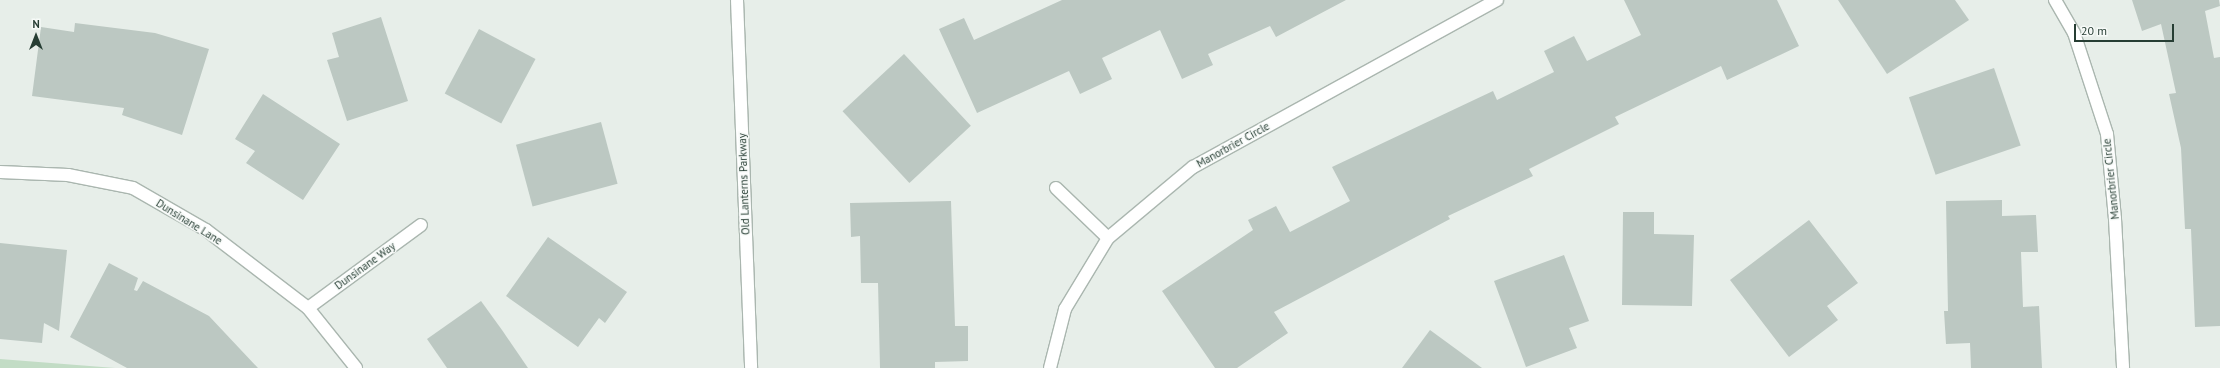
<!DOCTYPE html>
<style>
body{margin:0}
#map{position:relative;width:2220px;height:368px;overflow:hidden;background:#e7eee9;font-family:"PT Sans",sans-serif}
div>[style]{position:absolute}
.green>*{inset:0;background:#c2dcc5}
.building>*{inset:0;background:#bcc8c2;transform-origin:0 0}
.roads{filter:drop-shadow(1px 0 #aab6af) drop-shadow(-1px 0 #aab6af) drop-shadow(0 1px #aab6af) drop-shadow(0 -1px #aab6af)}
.minor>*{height:12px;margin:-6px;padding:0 6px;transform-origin:6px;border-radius:6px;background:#fff}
span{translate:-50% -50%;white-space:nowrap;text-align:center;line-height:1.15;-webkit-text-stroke:3px #f7faf8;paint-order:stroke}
.street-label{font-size:11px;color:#273e34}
.north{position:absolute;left:16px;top:16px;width:40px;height:40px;-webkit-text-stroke:3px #f7faf8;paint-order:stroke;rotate:0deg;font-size:11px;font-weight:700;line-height:16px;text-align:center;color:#273e34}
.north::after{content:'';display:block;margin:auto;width:14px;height:18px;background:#273e34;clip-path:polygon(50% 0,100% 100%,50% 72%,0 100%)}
.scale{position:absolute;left:2074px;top:24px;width:100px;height:18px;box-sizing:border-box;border:2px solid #273e34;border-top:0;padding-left:5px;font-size:12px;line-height:14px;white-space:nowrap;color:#273e34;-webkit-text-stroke:3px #f7faf8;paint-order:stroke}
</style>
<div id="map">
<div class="green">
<i style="clip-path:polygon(0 359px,115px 368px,0 368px)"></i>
</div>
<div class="building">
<i style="clip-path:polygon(1062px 0,1346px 0,1276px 37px,1270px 26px,1208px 54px,1213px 65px,1182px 79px,1160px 30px,1102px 58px,1112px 79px,1080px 94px,1069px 71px,977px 113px,939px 29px,964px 18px,974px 40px)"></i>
<i style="clip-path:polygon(1624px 0,1777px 0,1799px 46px,1727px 80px,1721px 66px,1615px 117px,1619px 124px,1529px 169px,1533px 176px,1448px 216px,1450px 219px,1274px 312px,1288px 333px,1237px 368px,1215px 368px,1162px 291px,1253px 230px,1248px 220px,1276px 206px,1290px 232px,1350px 201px,1332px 167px,1493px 91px,1497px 100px,1554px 72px,1544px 51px,1574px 36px,1587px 61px,1641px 35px)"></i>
<i style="clip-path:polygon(1838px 0,1955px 0,1969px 20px,1887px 74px)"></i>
<i style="clip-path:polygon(2132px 0,2219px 0,2220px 6px,2205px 11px,2214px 58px,2220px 57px,2220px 326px,2195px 327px,2191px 229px,2185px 229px,2181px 148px,2169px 94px,2176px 93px,2161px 24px,2142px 31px)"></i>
<i style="clip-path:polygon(381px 17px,408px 101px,347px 121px,327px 60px,339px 57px,332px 33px)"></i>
<i style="clip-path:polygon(75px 23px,155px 33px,209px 49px,182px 135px,122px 115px,124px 108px,32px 96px,41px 27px,74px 32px)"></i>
<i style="left:479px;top:29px;width:64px;height:73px;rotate:28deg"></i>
<i style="left:904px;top:54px;width:98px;height:84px;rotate:47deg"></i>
<i style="left:1994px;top:68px;width:82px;height:90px;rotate:71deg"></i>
<i style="clip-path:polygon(263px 94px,340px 144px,303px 200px,246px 163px,255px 151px,235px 139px)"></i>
<i style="left:601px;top:122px;width:64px;height:88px;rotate:75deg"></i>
<i style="clip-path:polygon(2002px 200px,2002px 216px,2036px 215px,2038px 252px,2021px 252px,2023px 307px,2039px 306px,2042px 368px,1971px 368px,1970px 343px,1946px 344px,1944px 311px,1948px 311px,1946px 201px)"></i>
<i style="clip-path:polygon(951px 201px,955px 326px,968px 326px,968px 361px,935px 362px,935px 368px,880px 368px,878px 283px,861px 283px,860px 236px,851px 237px,850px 203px)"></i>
<i style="clip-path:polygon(1623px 212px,1654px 212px,1654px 234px,1694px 235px,1692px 306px,1622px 305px)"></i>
<i style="clip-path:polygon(1809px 220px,1858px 283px,1827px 306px,1838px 320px,1789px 357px,1730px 280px)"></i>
<i style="clip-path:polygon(548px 237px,627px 292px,605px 323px,599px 318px,578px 347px,506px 296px)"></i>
<i style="clip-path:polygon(0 243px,67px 250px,59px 331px,44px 323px,42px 343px,0 339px)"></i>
<i style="clip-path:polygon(1564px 255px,1589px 321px,1569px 328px,1577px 348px,1526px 367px,1494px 281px)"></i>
<i style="clip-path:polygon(109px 263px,138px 278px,134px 290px,137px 291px,143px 281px,209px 316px,258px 368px,127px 368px,70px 337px)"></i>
<i style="clip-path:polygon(481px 301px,502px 330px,528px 368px,447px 368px,427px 339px)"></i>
<i style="clip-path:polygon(1430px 330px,1482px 368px,1402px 368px)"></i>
</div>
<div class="roads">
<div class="minor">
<i style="left:737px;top:0;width:368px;rotate:87.8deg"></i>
<i style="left:2055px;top:0;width:38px;rotate:60deg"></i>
<i style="left:2074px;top:33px;width:106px;rotate:71.9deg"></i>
<i style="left:2107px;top:134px;width:85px;rotate:84.6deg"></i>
<i style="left:2115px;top:219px;width:149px;rotate:86.9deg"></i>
<i style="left:0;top:172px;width:68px;rotate:2.5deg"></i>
<i style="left:68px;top:175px;width:66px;rotate:11.3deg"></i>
<i style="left:133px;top:188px;width:84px;rotate:29.9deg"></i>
<i style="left:206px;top:230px;width:128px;rotate:37.4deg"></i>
<i style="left:308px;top:308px;width:77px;rotate:51.3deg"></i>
<i style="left:1056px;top:188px;width:72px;rotate:43.9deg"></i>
<i style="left:308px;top:308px;width:140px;rotate:-36.3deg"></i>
<i style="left:1050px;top:368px;width:61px;rotate:-75.7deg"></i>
<i style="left:1065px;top:309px;width:83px;rotate:-58.8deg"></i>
<i style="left:1108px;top:238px;width:111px;rotate:-39.9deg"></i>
<i style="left:1193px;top:167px;width:347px;rotate:-28.8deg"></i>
</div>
</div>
<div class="street-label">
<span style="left:1233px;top:145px;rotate:-29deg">Manorbrier Circle</span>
<span style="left:2111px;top:179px;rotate:-96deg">Manorbrier Circle</span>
<span style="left:744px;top:184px;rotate:-92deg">Old Lanterns Parkway</span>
<span style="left:189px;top:222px;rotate:32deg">Dunsinane Lane</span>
<span style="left:365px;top:266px;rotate:-36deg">Dunsinane Way</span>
</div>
<div class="north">N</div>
<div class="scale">20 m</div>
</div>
